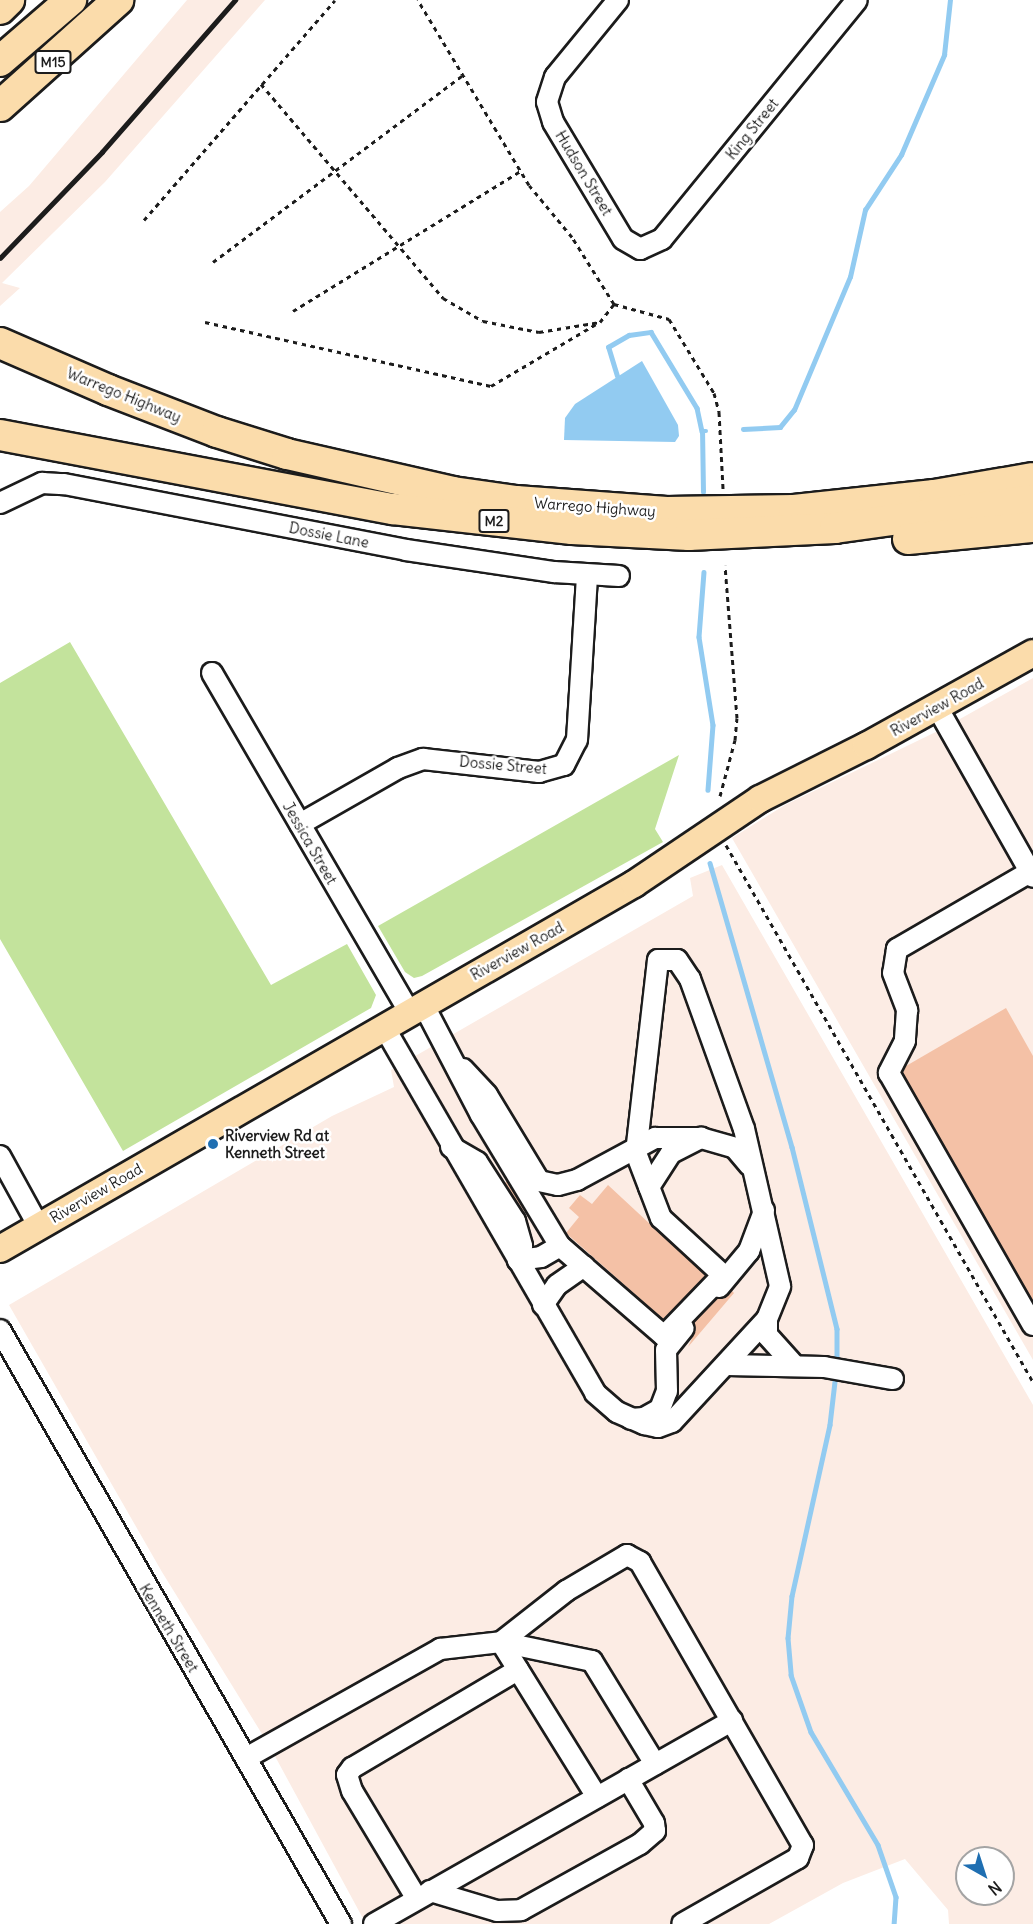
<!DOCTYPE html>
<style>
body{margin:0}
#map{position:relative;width:1033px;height:1924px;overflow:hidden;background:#fff;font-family:Delius,sans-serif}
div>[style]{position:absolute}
.built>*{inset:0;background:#fcece4}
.green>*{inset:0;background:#c3e39c}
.water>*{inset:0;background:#92cbf1}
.stream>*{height:4.5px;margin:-2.25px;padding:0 2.25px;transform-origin:2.25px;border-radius:2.25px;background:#92cbf1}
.building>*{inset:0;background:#f4c1a6}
.path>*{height:3px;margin-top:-1.5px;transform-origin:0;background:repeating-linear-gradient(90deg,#1c1c1c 0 4.5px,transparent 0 9px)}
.roads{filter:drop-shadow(2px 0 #1c1c1c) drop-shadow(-2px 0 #1c1c1c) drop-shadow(0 2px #1c1c1c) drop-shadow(0 -2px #1c1c1c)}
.minor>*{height:20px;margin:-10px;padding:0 10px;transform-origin:10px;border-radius:10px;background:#fff}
.major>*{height:26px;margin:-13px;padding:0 13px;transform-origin:13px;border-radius:13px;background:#fbdcab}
.highway>*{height:30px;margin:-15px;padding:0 15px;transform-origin:15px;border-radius:15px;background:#fbdcab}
.rail>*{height:4.5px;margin:-2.25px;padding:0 2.25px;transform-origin:2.25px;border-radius:2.25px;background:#1c1c1c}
.dots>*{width:16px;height:16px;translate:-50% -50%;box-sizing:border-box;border:3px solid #fff;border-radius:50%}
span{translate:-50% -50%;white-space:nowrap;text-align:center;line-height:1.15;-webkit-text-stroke:5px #fff;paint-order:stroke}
.shield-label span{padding:2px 4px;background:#fff;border:2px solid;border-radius:4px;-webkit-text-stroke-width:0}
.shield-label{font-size:14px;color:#1c1c1c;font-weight:700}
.street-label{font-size:15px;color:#1c1c1c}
.poi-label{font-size:15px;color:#1c1c1c;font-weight:700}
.left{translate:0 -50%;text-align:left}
.north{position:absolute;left:955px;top:1846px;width:60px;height:60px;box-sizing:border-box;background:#fff;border:2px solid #a4a4a4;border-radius:50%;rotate:141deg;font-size:16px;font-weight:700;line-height:24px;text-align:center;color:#1c1c1c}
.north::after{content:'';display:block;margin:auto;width:21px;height:27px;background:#1f6fb2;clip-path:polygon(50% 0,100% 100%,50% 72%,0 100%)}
</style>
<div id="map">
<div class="built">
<i style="clip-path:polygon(187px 0,265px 0,105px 182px,2px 283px,20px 288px,0 306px,0 212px,29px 186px)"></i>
<i style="clip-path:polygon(1033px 678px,1033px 1360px,732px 838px,785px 805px,942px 729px)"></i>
<i style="clip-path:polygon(evenodd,722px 865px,1033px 1405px,1033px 1924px,949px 1924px,948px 1910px,905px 1859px,843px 1883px,769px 1924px,366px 1924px,270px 1747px,162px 1572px,9px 1305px,332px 1116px,394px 1087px,391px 1070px,693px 896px,690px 878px,722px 865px,967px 1858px,1003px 1858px,1003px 1894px,967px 1894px,967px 1858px)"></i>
</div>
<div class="green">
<i style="clip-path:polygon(70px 642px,271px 985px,347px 944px,376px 995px,371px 1008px,123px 1151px,0 939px,0 683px)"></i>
<i style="clip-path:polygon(679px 755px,655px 829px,663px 842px,422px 976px,414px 978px,405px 972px,378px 926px)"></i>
</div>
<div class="water">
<i style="clip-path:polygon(642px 361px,678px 425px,679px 436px,675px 442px,564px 440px,565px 418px,575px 404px)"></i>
</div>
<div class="stream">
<i style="left:617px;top:376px;width:30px;rotate:-107deg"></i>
<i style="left:608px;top:347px;width:24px;rotate:-30deg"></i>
<i style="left:629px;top:335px;width:22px;rotate:-8deg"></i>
<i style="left:651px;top:332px;width:89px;rotate:58.8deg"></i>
<i style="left:697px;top:408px;width:24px;rotate:78deg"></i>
<i style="left:743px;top:429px;width:37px;rotate:-3deg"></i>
<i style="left:780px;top:427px;width:22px;rotate:-51deg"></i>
<i style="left:794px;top:410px;width:144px;rotate:-67.2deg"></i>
<i style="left:850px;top:277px;width:69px;rotate:-77.4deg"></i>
<i style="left:865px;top:210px;width:66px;rotate:-56.8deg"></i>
<i style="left:901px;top:155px;width:109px;rotate:-66.7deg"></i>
<i style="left:944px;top:55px;width:55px;rotate:-83.8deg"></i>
<i style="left:703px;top:492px;width:61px;rotate:-90.9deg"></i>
<i style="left:702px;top:431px;width:4px"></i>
<i style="left:704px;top:572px;width:65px;rotate:94.4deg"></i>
<i style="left:699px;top:637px;width:89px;rotate:81deg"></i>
<i style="left:713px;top:725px;width:65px;rotate:94.4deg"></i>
<i style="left:710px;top:863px;width:296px;rotate:73.9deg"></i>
<i style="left:792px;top:1147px;width:187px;rotate:76.1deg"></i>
<i style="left:837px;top:1329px;width:36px;rotate:90deg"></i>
<i style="left:836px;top:1373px;width:52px;rotate:96.6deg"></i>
<i style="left:830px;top:1425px;width:175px;rotate:102.5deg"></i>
<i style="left:792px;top:1596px;width:42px;rotate:95.4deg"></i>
<i style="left:788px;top:1638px;width:37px;rotate:85deg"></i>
<i style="left:791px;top:1675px;width:60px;rotate:70.7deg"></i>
<i style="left:811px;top:1732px;width:131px;rotate:59.3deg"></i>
<i style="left:878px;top:1845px;width:55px;rotate:70.9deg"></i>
<i style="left:896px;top:1897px;width:27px;rotate:94deg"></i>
</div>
<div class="building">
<i style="clip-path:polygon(1006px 1008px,1033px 1056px,1033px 1301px,903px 1073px,906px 1066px)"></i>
<i style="clip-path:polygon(507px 1181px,524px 1210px,523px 1211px,505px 1183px)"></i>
<i style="clip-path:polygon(608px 1185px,706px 1276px,663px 1319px,566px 1233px,579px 1217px,569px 1208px,580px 1195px,592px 1204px)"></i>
<i style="clip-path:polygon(732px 1291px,734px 1293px,688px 1347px,696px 1330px,694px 1322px,717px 1299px)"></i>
</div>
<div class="path">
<i style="left:261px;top:84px;width:281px;rotate:49.6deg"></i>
<i style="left:443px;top:298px;width:46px;rotate:29.9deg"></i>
<i style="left:483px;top:321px;width:57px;rotate:11.1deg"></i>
<i style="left:539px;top:332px;width:62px;rotate:-9.3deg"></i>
<i style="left:600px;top:322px;width:23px;rotate:-52deg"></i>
<i style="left:614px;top:304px;width:79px;rotate:-122.1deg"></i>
<i style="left:572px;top:237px;width:67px;rotate:-129.6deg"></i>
<i style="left:529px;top:185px;width:216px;rotate:-121deg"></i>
<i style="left:144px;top:220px;width:291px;rotate:-49deg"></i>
<i style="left:213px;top:262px;width:312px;rotate:-36.8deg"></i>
<i style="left:614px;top:304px;width:57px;rotate:15.3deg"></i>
<i style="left:669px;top:319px;width:87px;rotate:58.7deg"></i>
<i style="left:714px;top:393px;width:20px;rotate:75deg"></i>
<i style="left:719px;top:412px;width:77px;rotate:87deg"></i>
<i style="left:293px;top:311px;width:268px;rotate:-31.6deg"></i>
<i style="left:205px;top:322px;width:293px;rotate:12.6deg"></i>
<i style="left:491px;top:386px;width:124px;rotate:-30.5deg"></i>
<i style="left:720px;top:796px;width:58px;rotate:-75deg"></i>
<i style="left:735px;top:740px;width:22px;rotate:-85deg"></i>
<i style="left:737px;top:718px;width:153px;rotate:-94.5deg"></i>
<i style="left:726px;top:845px;width:619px;rotate:60.24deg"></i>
</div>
<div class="roads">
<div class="minor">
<i style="left:618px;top:0;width:99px;rotate:129.3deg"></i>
<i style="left:555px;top:77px;width:26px;rotate:108deg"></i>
<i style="left:547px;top:102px;width:21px;rotate:73deg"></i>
<i style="left:553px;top:122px;width:136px;rotate:59.1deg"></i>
<i style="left:623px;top:239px;width:20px;rotate:30deg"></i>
<i style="left:640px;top:249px;width:24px;rotate:-24deg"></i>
<i style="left:662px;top:239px;width:308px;rotate:-50.8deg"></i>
<i style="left:0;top:503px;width:47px;rotate:-25.5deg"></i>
<i style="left:42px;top:483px;width:22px;rotate:3deg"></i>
<i style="left:64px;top:484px;width:348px;rotate:10.9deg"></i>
<i style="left:406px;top:550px;width:150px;rotate:8.5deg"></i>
<i style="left:554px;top:572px;width:65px;rotate:3.5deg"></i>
<i style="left:212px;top:673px;width:392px;rotate:59.8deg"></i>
<i style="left:937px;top:707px;width:195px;rotate:60.5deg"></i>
<i style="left:300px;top:824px;width:113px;rotate:-29.7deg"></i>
<i style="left:398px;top:768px;width:27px;rotate:-20deg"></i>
<i style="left:423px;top:759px;width:117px;rotate:6.4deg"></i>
<i style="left:539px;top:772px;width:26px;rotate:-16deg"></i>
<i style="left:564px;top:765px;width:28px;rotate:-63deg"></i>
<i style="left:577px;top:740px;width:165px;rotate:-86.5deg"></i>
<i style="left:1030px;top:872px;width:154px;rotate:149.9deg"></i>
<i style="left:897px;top:949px;width:24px;rotate:99deg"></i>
<i style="left:893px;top:973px;width:40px;rotate:69deg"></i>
<i style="left:907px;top:1010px;width:31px;rotate:94deg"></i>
<i style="left:905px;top:1041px;width:36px;rotate:117deg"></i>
<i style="left:889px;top:1073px;width:290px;rotate:60.3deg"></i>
<i style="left:384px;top:1027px;width:422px;rotate:60deg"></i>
<i style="left:595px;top:1393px;width:29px;rotate:41deg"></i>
<i style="left:617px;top:1412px;width:30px;rotate:24deg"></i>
<i style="left:644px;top:1424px;width:14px;rotate:12deg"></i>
<i style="left:658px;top:1427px;width:15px;rotate:-20deg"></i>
<i style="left:672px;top:1422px;width:140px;rotate:-47.3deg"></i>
<i style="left:767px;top:1319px;width:35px;rotate:-68deg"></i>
<i style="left:780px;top:1286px;width:161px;rotate:-102.9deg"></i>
<i style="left:744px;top:1129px;width:159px;rotate:-109.8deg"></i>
<i style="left:690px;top:979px;width:23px;rotate:-124deg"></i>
<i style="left:677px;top:960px;width:19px;rotate:180deg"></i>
<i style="left:658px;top:960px;width:194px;rotate:96.5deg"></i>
<i style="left:636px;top:1153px;width:70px;rotate:69deg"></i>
<i style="left:661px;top:1218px;width:84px;rotate:42.6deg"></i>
<i style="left:723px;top:1275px;width:85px;rotate:134deg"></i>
<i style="left:664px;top:1336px;width:138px;rotate:-139.1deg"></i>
<i style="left:560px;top:1246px;width:153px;rotate:-121.1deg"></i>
<i style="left:481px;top:1115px;width:125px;rotate:-117.6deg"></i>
<i style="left:463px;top:1069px;width:35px;rotate:47deg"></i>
<i style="left:487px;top:1095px;width:100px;rotate:58.8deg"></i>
<i style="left:539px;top:1181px;width:19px;rotate:12deg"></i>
<i style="left:558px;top:1185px;width:20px;rotate:-15deg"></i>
<i style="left:577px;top:1180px;width:89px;rotate:-28.3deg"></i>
<i style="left:655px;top:1138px;width:46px"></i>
<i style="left:451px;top:1147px;width:30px;rotate:30deg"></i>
<i style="left:477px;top:1162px;width:70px;rotate:57.2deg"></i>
<i style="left:515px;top:1221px;width:26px;rotate:74deg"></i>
<i style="left:522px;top:1246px;width:15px;rotate:106deg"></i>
<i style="left:518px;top:1260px;width:23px;rotate:-7deg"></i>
<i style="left:541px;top:1257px;width:22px;rotate:-30deg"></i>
<i style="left:0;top:1156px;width:81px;rotate:61.2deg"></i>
<i style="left:649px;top:1187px;width:40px;rotate:-57.1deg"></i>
<i style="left:671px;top:1153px;width:34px;rotate:-27deg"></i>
<i style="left:701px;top:1138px;width:35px;rotate:16deg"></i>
<i style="left:735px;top:1148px;width:23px;rotate:50deg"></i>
<i style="left:719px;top:1287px;width:47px;rotate:-50.2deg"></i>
<i style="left:749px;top:1251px;width:43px;rotate:-69.4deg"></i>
<i style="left:543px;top:1305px;width:24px;rotate:-55deg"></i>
<i style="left:557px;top:1285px;width:33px;rotate:-35deg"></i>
<i style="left:767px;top:1319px;width:16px;rotate:90deg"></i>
<i style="left:767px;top:1335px;width:39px;rotate:48deg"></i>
<i style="left:0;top:1330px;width:685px;rotate:60.14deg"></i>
<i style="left:727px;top:1365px;width:97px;rotate:1.2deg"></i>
<i style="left:824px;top:1367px;width:70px;rotate:9.9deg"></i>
<i style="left:631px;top:1419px;width:13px;rotate:-4deg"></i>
<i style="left:644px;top:1418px;width:18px;rotate:-29deg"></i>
<i style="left:660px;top:1409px;width:19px;rotate:-69deg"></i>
<i style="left:667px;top:1391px;width:41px;rotate:-91.4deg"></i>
<i style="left:666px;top:1350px;width:28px;rotate:-51deg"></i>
<i style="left:246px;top:1758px;width:223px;rotate:-29.3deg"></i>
<i style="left:440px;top:1649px;width:61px;rotate:-6.5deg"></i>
<i style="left:501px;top:1642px;width:93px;rotate:11.8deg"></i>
<i style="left:592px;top:1661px;width:121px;rotate:58.5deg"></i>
<i style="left:597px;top:1797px;width:182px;rotate:-121.8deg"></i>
<i style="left:501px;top:1642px;width:83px;rotate:-38.1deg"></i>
<i style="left:566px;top:1591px;width:71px;rotate:-30.5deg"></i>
<i style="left:627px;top:1555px;width:15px;rotate:28deg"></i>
<i style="left:640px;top:1562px;width:327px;rotate:60.1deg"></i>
<i style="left:803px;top:1845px;width:14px;rotate:111deg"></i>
<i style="left:798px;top:1858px;width:133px;rotate:150.4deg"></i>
<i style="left:430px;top:1891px;width:70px;rotate:16.6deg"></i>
<i style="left:497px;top:1911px;width:24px;rotate:-2deg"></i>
<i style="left:521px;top:1910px;width:136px;rotate:-29deg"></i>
<i style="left:640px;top:1844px;width:20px;rotate:-41deg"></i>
<i style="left:655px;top:1831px;width:8px;rotate:-97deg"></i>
<i style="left:654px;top:1823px;width:51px;rotate:-120.6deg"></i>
<i style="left:417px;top:1899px;width:126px;rotate:-121deg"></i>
<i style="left:352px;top:1791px;width:17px;rotate:-107deg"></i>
<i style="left:347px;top:1775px;width:9px;rotate:-54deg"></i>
<i style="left:352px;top:1768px;width:193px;rotate:-30.6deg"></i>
<i style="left:374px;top:1924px;width:412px;rotate:-29.6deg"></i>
</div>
<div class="major">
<i style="left:0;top:1249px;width:732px;rotate:-29.93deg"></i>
<i style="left:634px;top:884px;width:152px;rotate:-34deg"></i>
<i style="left:760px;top:799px;width:119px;rotate:-26.6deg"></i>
<i style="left:866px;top:746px;width:191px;rotate:-29.1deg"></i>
</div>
<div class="highway">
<i style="left:0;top:9px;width:13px;rotate:-45deg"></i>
<i style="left:0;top:61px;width:94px;rotate:-40.7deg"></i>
<i style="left:0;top:106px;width:159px;rotate:-41.9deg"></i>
<i style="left:0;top:343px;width:118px;rotate:23.5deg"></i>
<i style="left:108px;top:390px;width:117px;rotate:21.1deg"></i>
<i style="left:217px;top:432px;width:73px;rotate:17.4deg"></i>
<i style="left:287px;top:454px;width:170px;rotate:12.9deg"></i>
<i style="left:453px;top:492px;width:64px;rotate:8.1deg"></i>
<i style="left:516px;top:501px;width:151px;rotate:4.2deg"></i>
<i style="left:667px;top:512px;width:127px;rotate:-0.9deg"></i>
<i style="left:794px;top:510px;width:141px;rotate:-6.1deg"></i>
<i style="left:934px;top:495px;width:100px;rotate:-9.7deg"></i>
<i style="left:0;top:435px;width:400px;rotate:10.7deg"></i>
<i style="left:393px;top:509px;width:180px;rotate:6.4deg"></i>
<i style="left:572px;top:529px;width:117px;rotate:2.9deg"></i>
<i style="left:689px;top:535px;width:146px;rotate:-2.7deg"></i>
<i style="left:835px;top:528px;width:200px;rotate:-8deg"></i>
<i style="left:908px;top:539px;width:126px;rotate:-5.5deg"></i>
</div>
</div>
<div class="rail">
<i style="left:0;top:258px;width:147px;rotate:-46.1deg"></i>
<i style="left:102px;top:152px;width:202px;rotate:-48.8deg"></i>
</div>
<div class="dots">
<i style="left:213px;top:1144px;background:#1f6fb2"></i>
</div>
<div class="shield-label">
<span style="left:53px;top:62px">M15</span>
<span style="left:494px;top:521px">M2</span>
</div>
<div class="street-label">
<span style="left:752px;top:129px;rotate:-51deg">King Street</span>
<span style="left:584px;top:173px;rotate:59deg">Hudson Street</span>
<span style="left:124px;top:395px;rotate:22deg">Warrego Highway</span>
<span style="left:595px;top:507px;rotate:4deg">Warrego Highway</span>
<span style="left:329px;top:535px;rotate:11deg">Dossie Lane</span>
<span style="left:937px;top:707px;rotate:-29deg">Riverview Road</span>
<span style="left:503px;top:765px;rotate:5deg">Dossie Street</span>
<span style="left:310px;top:843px;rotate:60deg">Jessica Street</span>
<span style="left:517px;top:951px;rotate:-29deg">Riverview Road</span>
<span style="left:96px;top:1193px;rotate:-30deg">Riverview Road</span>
<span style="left:169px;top:1628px;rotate:59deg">Kenneth Street</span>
</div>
<div class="poi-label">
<span class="left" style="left:225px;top:1144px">Riverview Rd at<br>Kenneth Street</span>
</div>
<div class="north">N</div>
</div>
